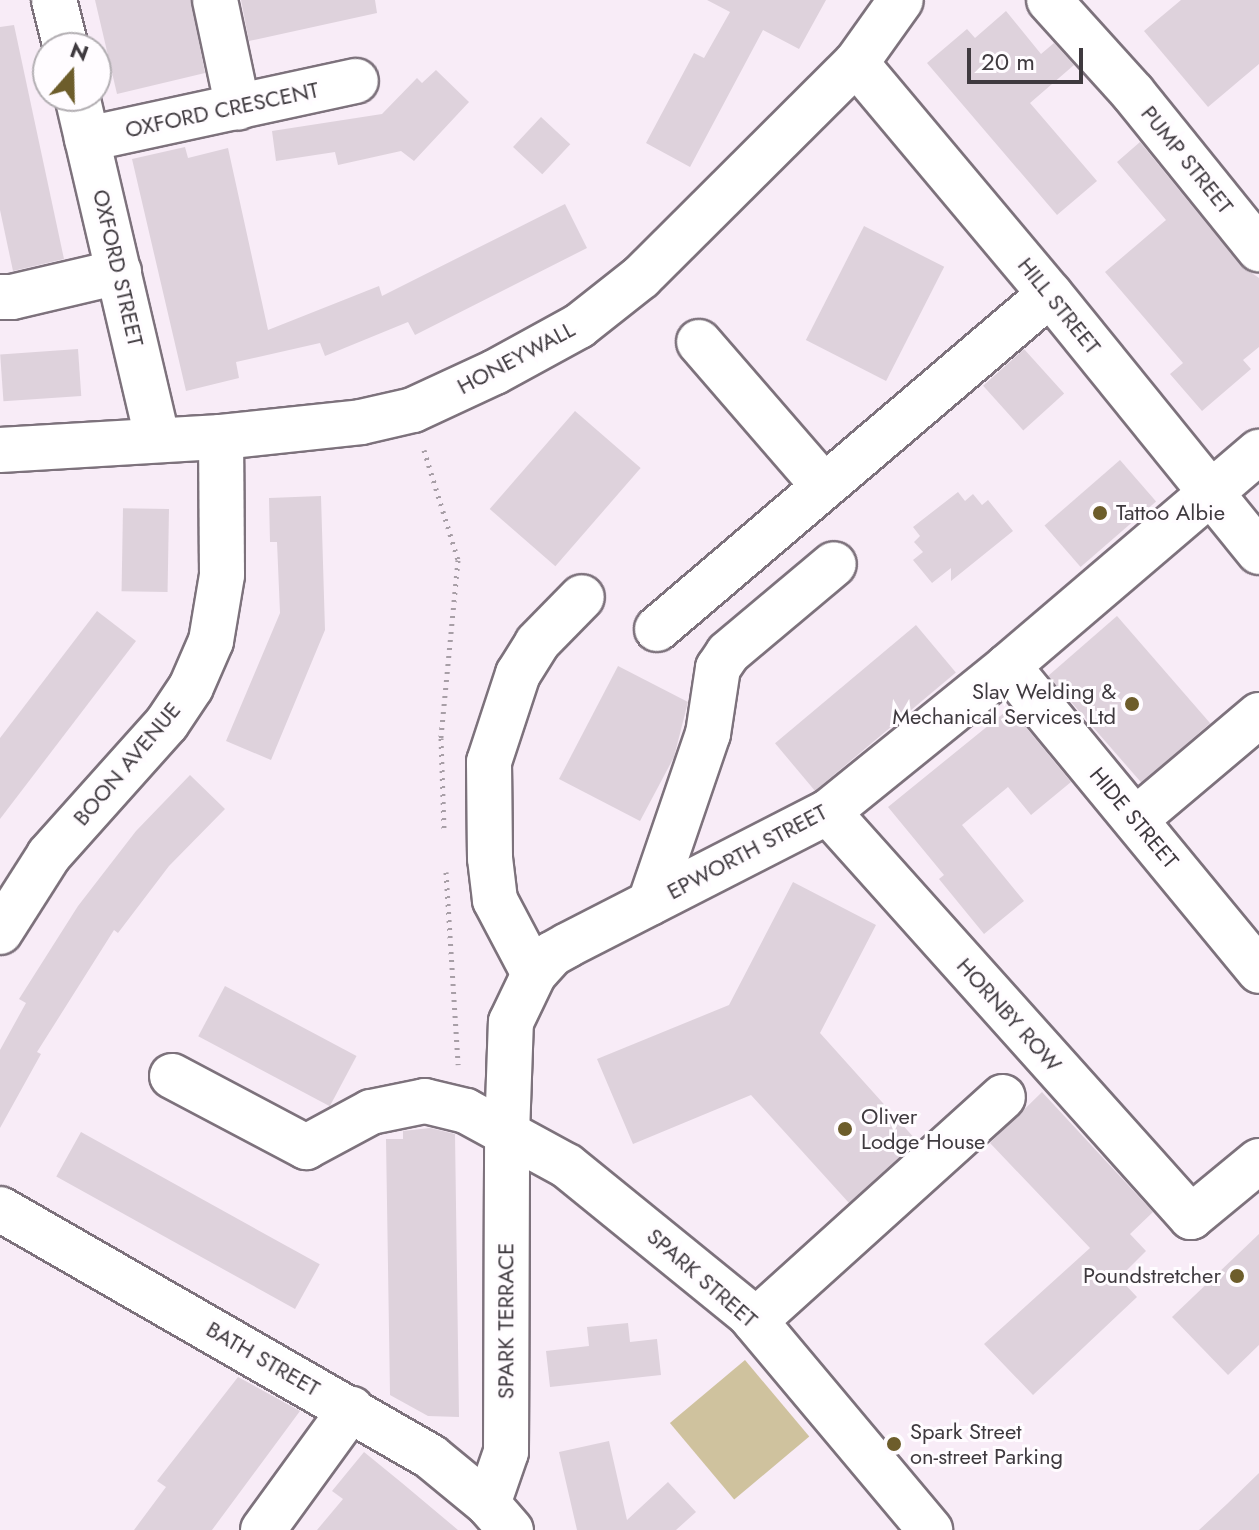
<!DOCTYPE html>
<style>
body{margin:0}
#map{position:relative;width:1259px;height:1530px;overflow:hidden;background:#f8ecf7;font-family:Jost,sans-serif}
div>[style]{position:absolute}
.green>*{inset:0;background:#cfc29e;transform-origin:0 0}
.building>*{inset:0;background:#ded2dc;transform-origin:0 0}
.path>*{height:5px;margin-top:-2.5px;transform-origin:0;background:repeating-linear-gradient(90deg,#a79ea6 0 2px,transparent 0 8px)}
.roads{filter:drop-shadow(2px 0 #7d727c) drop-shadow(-2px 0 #7d727c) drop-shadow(0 2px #7d727c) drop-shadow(0 -2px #7d727c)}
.minor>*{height:44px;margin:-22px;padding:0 22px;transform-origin:22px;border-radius:22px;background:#fff}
.dots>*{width:22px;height:22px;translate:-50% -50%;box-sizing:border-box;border:4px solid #fffcff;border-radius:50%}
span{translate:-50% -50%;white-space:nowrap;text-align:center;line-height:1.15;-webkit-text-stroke:6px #fffcff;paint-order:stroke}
.street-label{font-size:22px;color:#3f3a3f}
.poi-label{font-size:22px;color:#3f3a3f}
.left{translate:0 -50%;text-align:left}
.right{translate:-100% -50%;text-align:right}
.north{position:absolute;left:32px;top:32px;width:80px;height:80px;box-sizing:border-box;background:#fffcff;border:2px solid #b2aeb2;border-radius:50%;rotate:20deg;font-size:22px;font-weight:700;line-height:32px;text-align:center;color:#3f3a3f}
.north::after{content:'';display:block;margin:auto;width:28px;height:36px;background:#6d5d2b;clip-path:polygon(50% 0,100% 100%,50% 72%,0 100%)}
.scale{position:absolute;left:967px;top:48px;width:116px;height:36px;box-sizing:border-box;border:4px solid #3f3a3f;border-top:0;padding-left:10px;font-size:24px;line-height:28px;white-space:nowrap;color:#3f3a3f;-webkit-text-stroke:6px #fffcff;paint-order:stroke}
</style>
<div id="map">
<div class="green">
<i style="left:745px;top:1360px;width:100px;height:98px;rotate:50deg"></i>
</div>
<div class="building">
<i style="clip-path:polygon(95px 0,191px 0,205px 73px,117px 94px)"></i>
<i style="clip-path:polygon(241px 0,375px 0,377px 13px,249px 41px)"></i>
<i style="clip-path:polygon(707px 0,826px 0,799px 49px,763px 30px,690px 167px,646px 143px,694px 53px,704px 58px,730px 12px)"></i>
<i style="clip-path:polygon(1181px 0,1259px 0,1259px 64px,1208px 107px,1144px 31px)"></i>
<i style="clip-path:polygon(1006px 11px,1041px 54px,1054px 43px,1074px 65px,1030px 103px,1097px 181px,1057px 215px,927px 63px,967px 29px,975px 38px)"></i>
<i style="clip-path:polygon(14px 25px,64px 259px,13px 271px,0 210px,0 27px)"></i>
<i style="clip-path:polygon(436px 70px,469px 102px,414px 161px,401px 151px,338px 165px,335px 152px,276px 161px,272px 131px,382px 114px,417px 78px,422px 83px)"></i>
<i style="left:541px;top:117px;width:40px;height:41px;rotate:43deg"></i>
<i style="clip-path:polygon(1140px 142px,1240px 265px,1259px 278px,1259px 347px,1243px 360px,1251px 369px,1202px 411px,1170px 374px,1183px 363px,1105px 272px,1166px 220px,1117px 162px)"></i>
<i style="clip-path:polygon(185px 147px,188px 158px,228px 148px,268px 330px,379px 286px,382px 296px,565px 204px,587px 248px,415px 335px,408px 322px,325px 356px,320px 343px,236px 362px,239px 378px,186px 391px,132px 159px)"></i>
<i style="left:864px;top:226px;width:90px;height:128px;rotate:27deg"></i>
<i style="left:78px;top:349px;width:47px;height:78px;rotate:86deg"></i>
<i style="left:1024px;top:349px;width:60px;height:55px;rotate:48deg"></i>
<i style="left:575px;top:411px;width:87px;height:130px;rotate:41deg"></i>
<i style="left:1120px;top:460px;width:55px;height:100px;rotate:49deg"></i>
<i style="clip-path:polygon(958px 492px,965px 501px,973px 494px,982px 505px,988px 500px,1013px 531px,951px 581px,951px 568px,932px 583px,913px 560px,923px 552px,914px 542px,920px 536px,913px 527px)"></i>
<i style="clip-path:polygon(321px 496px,325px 630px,271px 760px,226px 741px,280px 613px,277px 542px,270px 542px,269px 498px)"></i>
<i style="left:169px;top:509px;width:83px;height:46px;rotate:91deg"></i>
<i style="clip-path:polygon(97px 611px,136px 641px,0 819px,0 738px)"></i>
<i style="left:1117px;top:616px;width:142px;height:91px;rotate:49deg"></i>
<i style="left:916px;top:625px;width:62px;height:184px;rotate:50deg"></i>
<i style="clip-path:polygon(618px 666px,688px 702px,674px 757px,640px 821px,559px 779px)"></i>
<i style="clip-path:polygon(1010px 708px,1071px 782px,1031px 815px,1008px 787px,962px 825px,1024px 901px,984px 934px,939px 879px,944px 875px,888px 807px)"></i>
<i style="clip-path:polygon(190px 775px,225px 809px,169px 866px,118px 933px,114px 930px,37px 1052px,41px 1054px,0 1128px,0 1050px,26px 1003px,19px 999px,78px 906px,136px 831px)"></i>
<i style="clip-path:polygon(793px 882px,876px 925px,820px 1033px,917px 1141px,849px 1203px,751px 1095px,633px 1144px,597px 1059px,729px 1005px)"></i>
<i style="left:225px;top:986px;width:149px;height:57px;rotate:28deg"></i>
<i style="clip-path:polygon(1042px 1092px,1153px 1212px,1130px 1234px,1146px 1251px,1119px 1278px,1137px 1297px,1033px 1395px,984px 1344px,1090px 1248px,990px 1143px)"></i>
<i style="clip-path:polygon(430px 1128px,455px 1134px,459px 1417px,428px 1416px,390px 1395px,386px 1139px,403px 1139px,403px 1131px)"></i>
<i style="left:81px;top:1132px;width:273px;height:51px;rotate:29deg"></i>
<i style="clip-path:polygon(1259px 1234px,1259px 1345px,1228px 1375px,1172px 1317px)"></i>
<i style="clip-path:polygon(628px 1323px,630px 1342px,657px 1339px,661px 1375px,550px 1387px,546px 1351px,589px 1346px,587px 1327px)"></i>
<i style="clip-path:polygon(238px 1377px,300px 1411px,212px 1530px,134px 1530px,166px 1487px,157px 1481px)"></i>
<i style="clip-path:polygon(609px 1441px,627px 1520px,668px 1482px,696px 1512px,676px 1530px,577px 1530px,559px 1452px)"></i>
<i style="clip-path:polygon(364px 1452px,402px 1483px,458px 1530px,317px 1530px,343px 1499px,332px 1491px)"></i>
<i style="clip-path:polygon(1259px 1473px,1259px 1530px,1199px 1530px,1227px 1504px)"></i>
</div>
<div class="path">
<i style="left:424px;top:450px;width:115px;rotate:72.8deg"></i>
<i style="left:458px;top:560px;width:179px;rotate:95.5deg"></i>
<i style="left:441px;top:738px;width:92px;rotate:88.1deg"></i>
<i style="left:446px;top:872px;width:193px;rotate:86.4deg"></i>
</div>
<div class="roads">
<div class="minor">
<i style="left:54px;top:0;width:49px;rotate:76deg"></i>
<i style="left:215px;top:0;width:110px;rotate:78deg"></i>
<i style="left:1049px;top:0;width:125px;rotate:47.9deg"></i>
<i style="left:1133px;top:93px;width:201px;rotate:51.1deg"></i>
<i style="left:856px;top:63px;width:302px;rotate:50deg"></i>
<i style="left:1050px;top:294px;width:332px;rotate:51deg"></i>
<i style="left:77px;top:96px;width:353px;rotate:76.8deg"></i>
<i style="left:87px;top:139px;width:275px;rotate:-12.2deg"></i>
<i style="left:0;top:297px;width:12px"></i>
<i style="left:12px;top:297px;width:110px;rotate:-13.2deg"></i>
<i style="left:699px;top:342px;width:189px;rotate:49.1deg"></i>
<i style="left:0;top:450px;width:221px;rotate:-3.4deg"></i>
<i style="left:221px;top:437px;width:141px;rotate:-6.1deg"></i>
<i style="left:361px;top:422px;width:53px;rotate:-13deg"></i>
<i style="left:413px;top:410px;width:90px;rotate:-24.9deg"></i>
<i style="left:495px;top:372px;width:96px;rotate:-28.7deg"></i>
<i style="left:579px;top:326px;width:79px;rotate:-38.3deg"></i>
<i style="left:641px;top:277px;width:303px;rotate:-44.9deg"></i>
<i style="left:856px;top:63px;width:77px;rotate:-54.5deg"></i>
<i style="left:657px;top:629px;width:516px;rotate:-40.44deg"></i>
<i style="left:1008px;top:666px;width:395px;rotate:50.5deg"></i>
<i style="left:828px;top:812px;width:544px;rotate:48.13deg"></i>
<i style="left:1191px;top:1217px;width:88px;rotate:-39.5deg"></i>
<i style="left:1136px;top:819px;width:161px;rotate:-40.2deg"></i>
<i style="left:650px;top:903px;width:179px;rotate:-71.1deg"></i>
<i style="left:708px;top:734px;width:67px;rotate:-81.4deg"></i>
<i style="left:718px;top:668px;width:18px;rotate:-56deg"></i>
<i style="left:728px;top:653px;width:138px;rotate:-40deg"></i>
<i style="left:0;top:932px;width:91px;rotate:-57.5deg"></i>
<i style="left:49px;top:855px;width:177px;rotate:-48.2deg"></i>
<i style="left:167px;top:723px;width:43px;rotate:-56.3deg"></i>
<i style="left:191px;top:687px;width:50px;rotate:-66.5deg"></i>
<i style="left:211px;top:641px;width:67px;rotate:-80.5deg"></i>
<i style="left:222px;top:575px;width:138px;rotate:-90.4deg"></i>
<i style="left:534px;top:974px;width:84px;rotate:-117.8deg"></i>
<i style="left:495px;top:900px;width:42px;rotate:-96.8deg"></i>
<i style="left:490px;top:858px;width:96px;rotate:-90.6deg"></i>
<i style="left:489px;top:762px;width:93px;rotate:-71.8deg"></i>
<i style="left:518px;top:674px;width:36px;rotate:-58deg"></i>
<i style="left:537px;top:643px;width:64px;rotate:-45.6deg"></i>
<i style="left:172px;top:1076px;width:152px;rotate:27.9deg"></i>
<i style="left:306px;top:1147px;width:74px;rotate:-28.3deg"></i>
<i style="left:371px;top:1112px;width:55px;rotate:-11.5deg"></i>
<i style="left:425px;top:1101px;width:42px;rotate:13.7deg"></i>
<i style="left:466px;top:1111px;width:115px;rotate:28.6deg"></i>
<i style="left:567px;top:1166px;width:235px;rotate:39.1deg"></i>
<i style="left:749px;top:1314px;width:282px;rotate:50deg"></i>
<i style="left:0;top:1209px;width:497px;rotate:29.9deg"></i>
<i style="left:431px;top:1457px;width:74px;rotate:39.5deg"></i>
<i style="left:488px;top:1504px;width:35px;rotate:49deg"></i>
<i style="left:755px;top:1321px;width:334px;rotate:-42.1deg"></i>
<i style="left:488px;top:1504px;width:55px;rotate:-70.9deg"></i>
<i style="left:506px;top:1452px;width:318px;rotate:-89.8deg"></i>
<i style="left:507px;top:1134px;width:112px;rotate:-88deg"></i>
<i style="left:511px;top:1022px;width:53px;rotate:-64.4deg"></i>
<i style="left:534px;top:974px;width:27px;rotate:-48deg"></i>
<i style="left:552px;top:954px;width:18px;rotate:-29deg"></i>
<i style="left:568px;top:945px;width:292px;rotate:-27.1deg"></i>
<i style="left:828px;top:812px;width:232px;rotate:-39deg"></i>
<i style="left:1008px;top:666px;width:330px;rotate:-40.5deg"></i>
<i style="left:263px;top:1530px;width:150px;rotate:-54deg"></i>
</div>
</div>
<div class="dots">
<i style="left:1100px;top:513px;background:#6d5d2b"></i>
<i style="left:1132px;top:704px;background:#6d5d2b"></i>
<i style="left:845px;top:1129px;background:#6d5d2b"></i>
<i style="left:1237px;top:1276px;background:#6d5d2b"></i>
<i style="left:894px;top:1444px;background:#6d5d2b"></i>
</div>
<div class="street-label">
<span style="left:222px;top:110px;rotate:-12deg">OXFORD CRESCENT</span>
<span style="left:1187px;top:160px;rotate:51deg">PUMP STREET</span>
<span style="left:118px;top:268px;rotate:77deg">OXFORD STREET</span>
<span style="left:1059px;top:306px;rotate:51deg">HILL STREET</span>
<span style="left:516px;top:358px;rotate:-28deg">HONEYWALL</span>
<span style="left:127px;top:764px;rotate:-50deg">BOON AVENUE</span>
<span style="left:1134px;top:818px;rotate:50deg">HIDE STREET</span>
<span style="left:747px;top:852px;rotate:-28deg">EPWORTH STREET</span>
<span style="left:1009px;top:1015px;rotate:48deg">HORNBY ROW</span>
<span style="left:702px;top:1278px;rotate:41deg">SPARK STREET</span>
<span style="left:506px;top:1321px;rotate:-90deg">SPARK TERRACE</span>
<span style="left:263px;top:1359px;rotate:30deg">BATH STREET</span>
</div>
<div class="poi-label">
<span class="left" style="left:1116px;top:513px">Tattoo Albie</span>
<span class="right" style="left:1116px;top:704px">Slav Welding &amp;<br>Mechanical Services Ltd</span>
<span class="left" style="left:861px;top:1129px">Oliver<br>Lodge House</span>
<span class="right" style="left:1221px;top:1276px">Poundstretcher</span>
<span class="left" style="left:910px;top:1444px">Spark Street<br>on-street Parking</span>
</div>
<div class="north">N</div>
<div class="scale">20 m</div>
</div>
